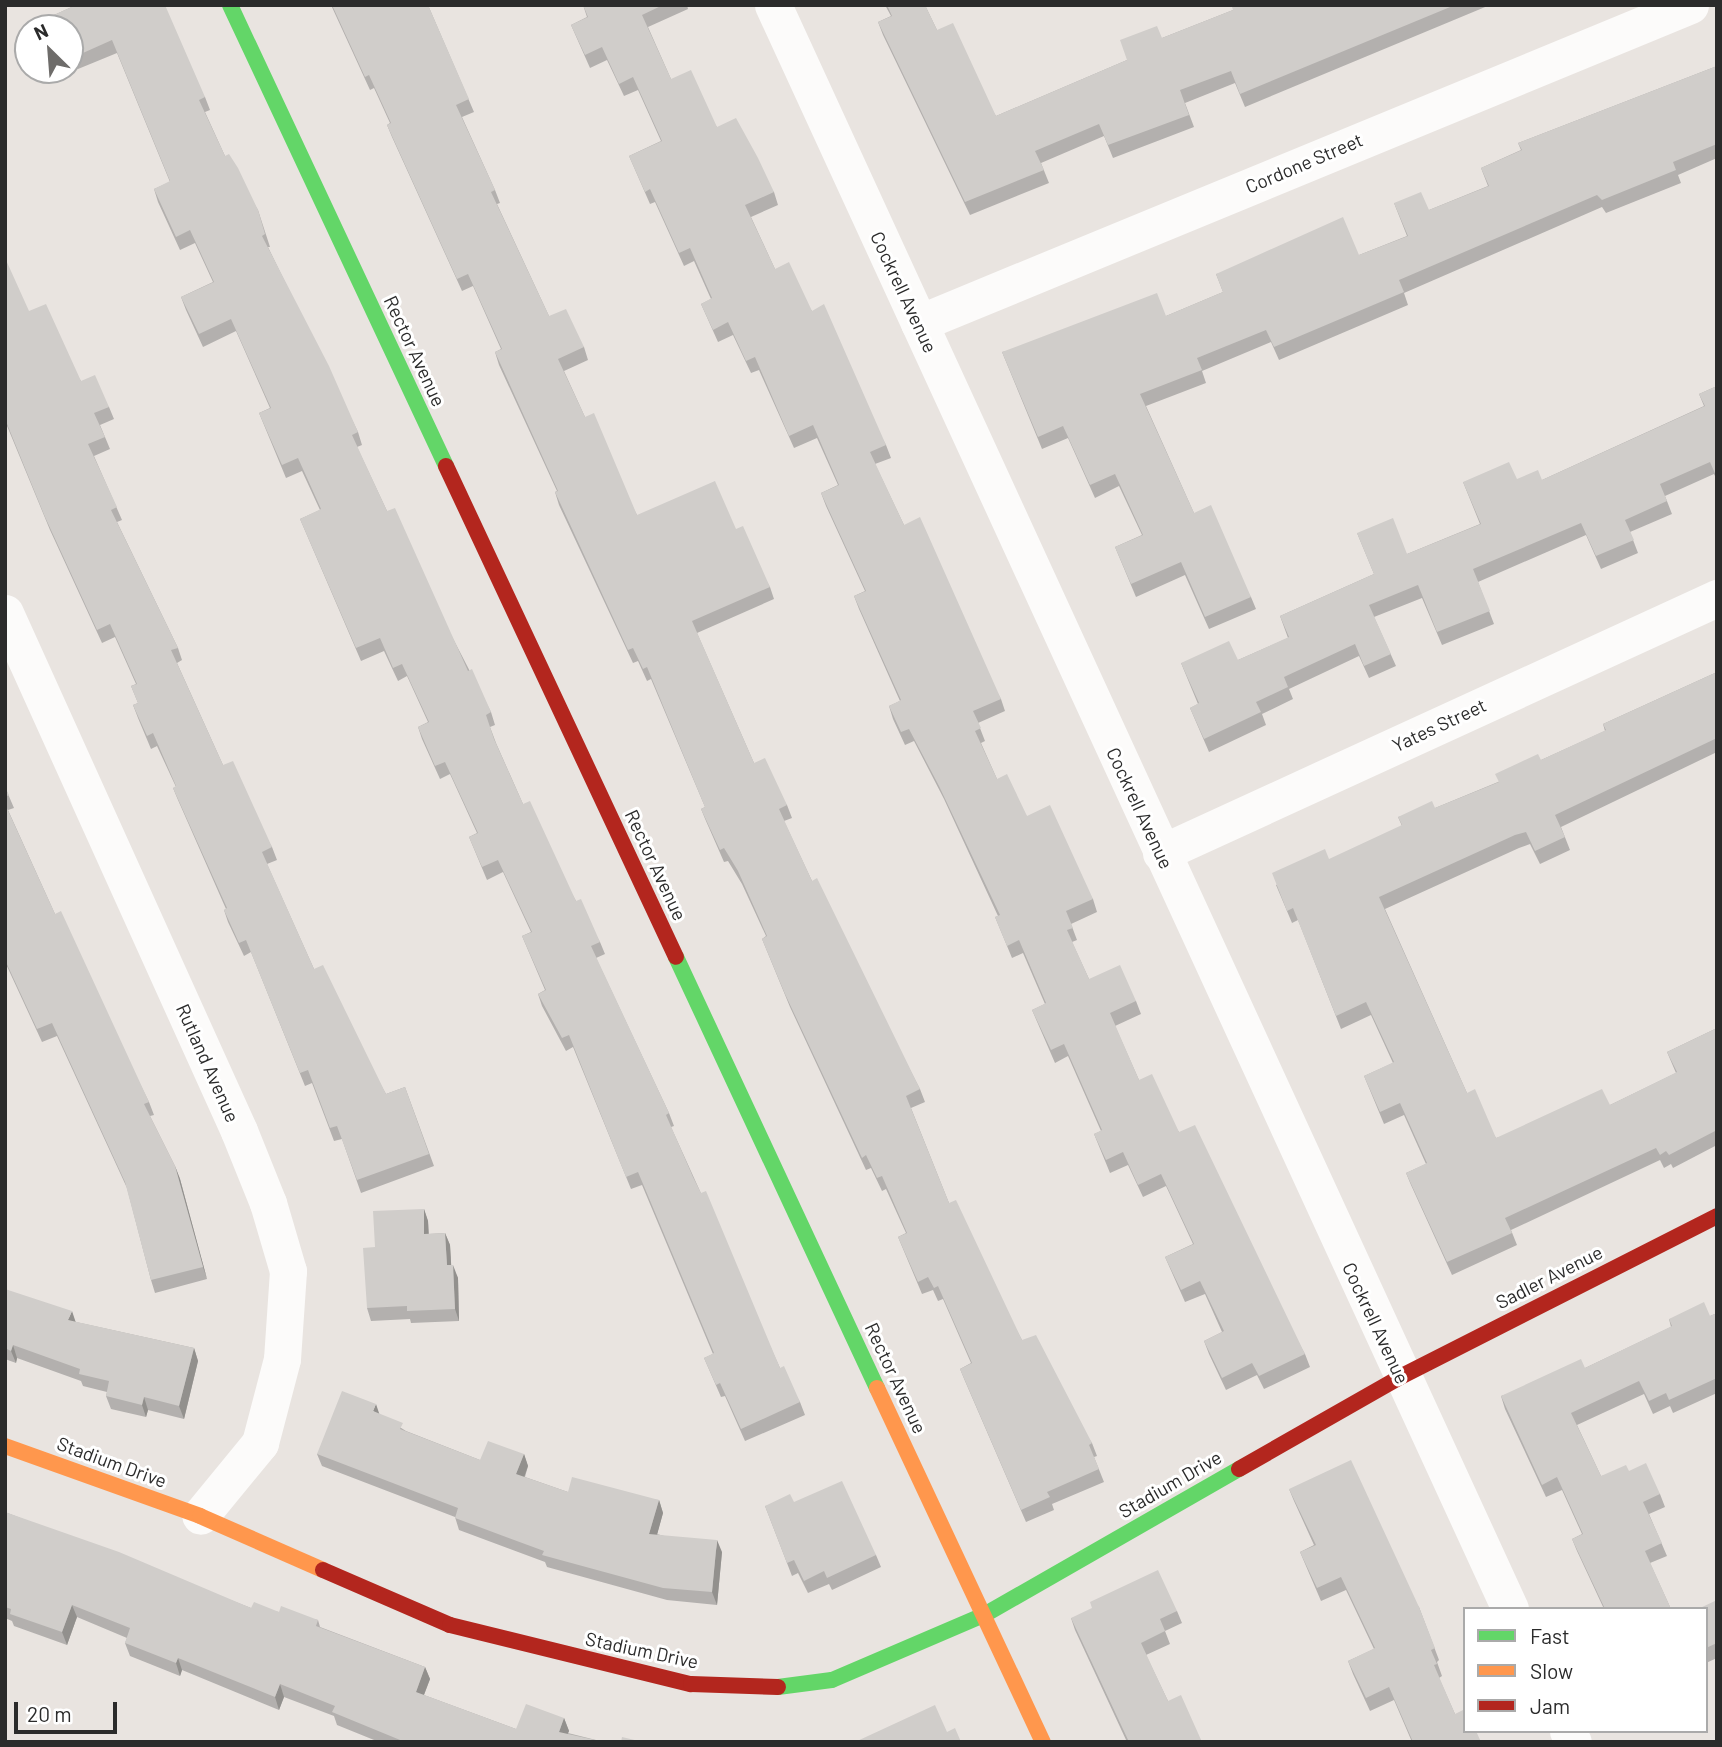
<!DOCTYPE html>
<style>
body{margin:0}
#map{position:relative;width:1722px;height:1747px;overflow:hidden;background:#e9e4e0;font-family:Barlow,sans-serif}
div>[style]{position:absolute}
.street>*{height:37px;margin:-18.5px;padding:0 18.5px;transform-origin:18.5px;border-radius:18.5px;background:#fcfbfa}
.fast>*{height:16px;margin:-8px;padding:0 8px;transform-origin:8px;border-radius:8px;background:#63d668}
.slow>*{height:16px;margin:-8px;padding:0 8px;transform-origin:8px;border-radius:8px;background:#ff974d}
.jam>*{height:16px;margin:-8px;padding:0 8px;transform-origin:8px;border-radius:8px;background:#b3261e}
.wall>*{inset:0;background:#b3b0ae}
.shaded-wall>*{inset:0;background:#92908d}
.building>*{inset:0;background:#d0cdca}
span{translate:-50% -50%;white-space:nowrap;text-align:center;line-height:1.15;-webkit-text-stroke:6px #fff;paint-order:stroke}
.street-label{font-size:19px;color:#2b2b2b}
.frame{position:absolute;inset:0;border:7px solid #2b2b2b;pointer-events:none}
.legend{position:absolute;left:1463px;top:1607px;width:245px;height:126px;box-sizing:border-box;background:#fff;border:2px solid #aaa;margin:0;padding:9px 12px;list-style:none;font-size:21px;color:#2b2b2b}
.legend li{display:flex;align-items:center;gap:14px;height:35px}
.legend b{width:35px;border:2px solid #aaa}
.north{position:absolute;left:14px;top:14px;width:70px;height:70px;box-sizing:border-box;background:#fff;border:2px solid #aaa;border-radius:50%;rotate:335deg;font-size:19px;font-weight:700;line-height:28px;text-align:center;color:#2b2b2b}
.north::after{content:'';display:block;margin:auto;width:24px;height:32px;background:#6e6c6a;clip-path:polygon(50% 0,100% 100%,50% 72%,0 100%)}
.scale{position:absolute;left:14px;top:1702px;width:103px;height:32px;box-sizing:border-box;border:4px solid #2b2b2b;border-top:0;padding-left:9px;font-size:21px;line-height:24px;white-space:nowrap;color:#2b2b2b;-webkit-text-stroke:5px #fff;paint-order:stroke}
</style>
<div id="map">
<div class="street">
<i style="left:773px;top:5px;width:1765px;rotate:65.32deg"></i>
<i style="left:919px;top:323px;width:834px;rotate:-22.41deg"></i>
<i style="left:5px;top:613px;width:568px;rotate:65.69deg"></i>
<i style="left:239px;top:1131px;width:78px;rotate:68.1deg"></i>
<i style="left:268px;top:1203px;width:71px;rotate:73.6deg"></i>
<i style="left:288px;top:1271px;width:88px;rotate:93.9deg"></i>
<i style="left:282px;top:1359px;width:87px;rotate:104.7deg"></i>
<i style="left:260px;top:1443px;width:94px;rotate:129.4deg"></i>
<i style="left:1161px;top:853px;width:612px;rotate:-24.64deg"></i>
<i style="left:1568px;top:1731px;width:12px;rotate:66deg"></i>
</div>
<div class="fast">
<i style="left:230px;top:5px;width:509px;rotate:64.89deg"></i>
<i style="left:676px;top:957px;width:476px;rotate:65deg"></i>
<i style="left:778px;top:1687px;width:54px;rotate:-7.4deg"></i>
<i style="left:832px;top:1680px;width:165px;rotate:-23.2deg"></i>
<i style="left:984px;top:1615px;width:294px;rotate:-29.8deg"></i>
</div>
<div class="slow">
<i style="left:877px;top:1388px;width:391px;rotate:64.9deg"></i>
<i style="left:5px;top:1446px;width:207px;rotate:19.7deg"></i>
<i style="left:200px;top:1516px;width:134px;rotate:23.7deg"></i>
</div>
<div class="jam">
<i style="left:446px;top:466px;width:542px;rotate:64.9deg"></i>
<i style="left:1239px;top:1469px;width:185px;rotate:-29.7deg"></i>
<i style="left:1400px;top:1377px;width:356px;rotate:-26.9deg"></i>
<i style="left:323px;top:1570px;width:138px;rotate:23.4deg"></i>
<i style="left:450px;top:1625px;width:248px;rotate:13.8deg"></i>
<i style="left:691px;top:1684px;width:87px;rotate:2deg"></i>
</div>
<div class="wall">
<i style="clip-path:polygon(76px 5px,205px 97px,210px 110px,205px 112px,225px 156px,258px 210px,270px 247px,268px 247px,358px 432px,362px 445px,357px 447px,387px 511px,491px 712px,495px 725px,490px 727px,496px 743px,523px 804px,576px 901px,600px 942px,605px 954px,596px 958px,669px 1113px,674px 1126px,671px 1127px,780px 1368px,800px 1402px,805px 1415px,745px 1441px,725px 1396px,721px 1397px,704px 1358px,713px 1354px,642px 1185px,631px 1189px,573px 1047px,566px 1051px,542px 1006px,538px 994px,545px 990px,522px 936px,531px 932px,503px 872px,487px 880px,469px 837px,477px 833px,450px 774px,440px 779px,422px 739px,418px 727px,428px 722px,407px 676px,398px 681px,384px 651px,361px 661px,300px 519px,320px 510px,302px 471px,286px 478px,259px 413px,270px 408px,236px 331px,203px 347px,186px 310px,181px 297px,213px 282px,195px 243px,180px 250px,158px 202px,154px 189px,170px 182px,117px 53px,78px 69px,70px 51px,70px 28px,59px 28px,54px 15px)"></i>
<i style="clip-path:polygon(331px 5px,428px 5px,474px 112px,462px 117px,495px 190px,500px 203px,497px 204px,549px 316px,584px 347px,588px 360px,564px 371px,585px 417px,637px 515px,736px 529px,770px 587px,774px 599px,697px 633px,754px 763px,787px 805px,792px 818px,784px 821px,812px 881px,920px 1089px,925px 1102px,911px 1108px,949px 1203px,1022px 1340px,1092px 1443px,1097px 1456px,1094px 1457px,1104px 1482px,1052px 1504px,1054px 1510px,1026px 1522px,965px 1381px,960px 1369px,971px 1363px,943px 1299px,938px 1301px,933px 1290px,922px 1294px,898px 1237px,906px 1233px,886px 1189px,882px 1191px,871px 1168px,866px 1170px,790px 1007px,762px 939px,766px 936px,742px 884px,728px 861px,724px 862px,706px 821px,701px 809px,705px 807px,651px 679px,647px 681px,638px 661px,633px 663px,559px 505px,555px 492px,557px 491px,499px 365px,495px 352px,501px 349px,473px 286px,462px 291px,392px 137px,387px 125px,390px 123px,374px 88px,370px 90px)"></i>
<i style="clip-path:polygon(583px 5px,687px 5px,688px 9px,648px 27px,671px 79px,717px 127px,774px 192px,778px 205px,751px 217px,775px 269px,812px 311px,886px 445px,891px 458px,875px 464px,904px 525px,1001px 699px,1005px 711px,978px 723px,985px 741px,981px 743px,997px 779px,1093px 899px,1097px 912px,1071px 924px,1077px 940px,1072px 942px,1089px 979px,1136px 1001px,1141px 1014px,1115px 1026px,1139px 1080px,1179px 1132px,1305px 1354px,1310px 1367px,1264px 1389px,1257px 1375px,1226px 1390px,1209px 1354px,1204px 1341px,1222px 1332px,1205px 1294px,1185px 1302px,1165px 1257px,1193px 1244px,1166px 1186px,1143px 1197px,1128px 1165px,1110px 1173px,1094px 1134px,1101px 1131px,1068px 1056px,1055px 1063px,1032px 1010px,1045px 1004px,1023px 953px,1012px 958px,995px 917px,998px 916px,944px 799px,914px 741px,905px 745px,893px 719px,889px 706px,900px 701px,859px 609px,854px 596px,865px 591px,826px 506px,821px 493px,838px 485px,817px 438px,794px 448px,759px 370px,751px 373px,733px 335px,718px 342px,701px 304px,711px 299px,694px 261px,684px 266px,655px 202px,650px 204px,629px 156px,661px 141px,638px 90px,624px 96px,607px 60px,590px 68px,571px 25px,587px 17px)"></i>
<i style="clip-path:polygon(885px 5px,925px 5px,937px 30px,996px 116px,1127px 60px,1162px 38px,1233px 10px,1235px 5px,1490px 5px,1245px 107px,1235px 83px,1185px 103px,1194px 127px,1113px 158px,1104px 136px,1041px 163px,1049px 183px,970px 215px,883px 35px,878px 22px,891px 16px)"></i>
<i style="clip-path:polygon(1717px 66px,1717px 158px,1678px 175px,1681px 183px,1606px 213px,1602px 207px,1404px 293px,1408px 305px,1279px 360px,1271px 342px,1202px 371px,1206px 383px,1146px 406px,1194px 513px,1251px 597px,1256px 609px,1209px 629px,1185px 575px,1136px 597px,1115px 547px,1142px 535px,1119px 486px,1095px 498px,1068px 438px,1042px 449px,1002px 352px,1166px 316px,1223px 292px,1216px 274px,1359px 255px,1407px 236px,1394px 203px,1429px 210px,1488px 186px,1481px 168px,1521px 150px,1518px 143px)"></i>
<i style="clip-path:polygon(29px 311px,81px 381px,109px 407px,114px 419px,100px 425px,110px 449px,94px 456px,122px 520px,117px 522px,178px 648px,182px 660px,177px 663px,223px 765px,272px 847px,277px 860px,267px 864px,314px 969px,386px 1094px,405px 1087px,434px 1166px,361px 1193px,342px 1139px,334px 1141px,312px 1083px,305px 1086px,251px 952px,244px 956px,228px 922px,224px 910px,226px 909px,178px 800px,173px 788px,176px 787px,157px 746px,151px 749px,138px 718px,133px 705px,138px 703px,131px 686px,136px 684px,115px 637px,102px 643px,50px 530px,5px 421px)"></i>
<i style="clip-path:polygon(1717px 386px,1717px 480px,1714px 474px,1665px 496px,1672px 514px,1630px 532px,1638px 553px,1601px 569px,1586px 535px,1478px 582px,1494px 624px,1442px 645px,1422px 598px,1374px 617px,1396px 666px,1369px 678px,1359px 656px,1289px 689px,1293px 699px,1262px 714px,1266px 725px,1209px 752px,1190px 708px,1198px 704px,1181px 663px,1238px 660px,1288px 638px,1280px 616px,1374px 574px,1357px 533px,1407px 554px,1480px 524px,1463px 482px,1517px 479px,1542px 480px,1704px 406px,1699px 394px)"></i>
<i style="clip-path:polygon(1717px 672px,1717px 752px,1561px 827px,1570px 850px,1540px 864px,1530px 844px,1519px 848px,1385px 909px,1467px 1093px,1496px 1138px,1610px 1105px,1676px 1073px,1667px 1052px,1717px 1028px,1717px 1145px,1673px 1168px,1671px 1164px,1664px 1168px,1660px 1160px,1511px 1230px,1517px 1245px,1452px 1275px,1411px 1185px,1406px 1173px,1426px 1164px,1404px 1115px,1384px 1124px,1364px 1076px,1393px 1063px,1371px 1015px,1341px 1029px,1298px 920px,1292px 923px,1276px 885px,1402px 826px,1398px 817px,1435px 808px,1498px 782px,1541px 760px,1605px 731px,1603px 724px)"></i>
<i style="clip-path:polygon(5px 787px,14px 808px,8px 810px,55px 914px,149px 1102px,154px 1115px,150px 1116px,175px 1166px,180px 1179px,207px 1279px,155px 1293px,151px 1280px,127px 1188px,57px 1036px,42px 1042px,5px 962px)"></i>
<i style="clip-path:polygon(424px 1209px,428px 1221px,429px 1234px,445px 1233px,450px 1245px,451px 1265px,458px 1278px,459px 1321px,411px 1323px,410px 1319px,371px 1321px,367px 1308px)"></i>
<i style="clip-path:polygon(5px 1289px,76px 1322px,194px 1348px,198px 1361px,184px 1419px,148px 1410px,146px 1417px,111px 1409px,106px 1396px,107px 1392px,83px 1386px,81px 1381px,17px 1358px,16px 1363px,5px 1359px)"></i>
<i style="clip-path:polygon(1717px 1313px,1717px 1393px,1673px 1413px,1670px 1406px,1653px 1414px,1644px 1394px,1577px 1425px,1601px 1476px,1629px 1471px,1660px 1494px,1665px 1507px,1649px 1514px,1667px 1556px,1650px 1563px,1671px 1609px,1604px 1609px,1577px 1551px,1572px 1539px,1582px 1534px,1562px 1490px,1546px 1497px,1505px 1409px,1501px 1396px,1585px 1368px,1671px 1327px,1669px 1319px,1710px 1316px)"></i>
<i style="clip-path:polygon(379px 1414px,406px 1431px,480px 1460px,524px 1454px,528px 1466px,525px 1477px,568px 1492px,659px 1500px,663px 1513px,657px 1534px,722px 1552px,717px 1605px,667px 1600px,547px 1567px,545px 1562px,459px 1530px,455px 1517px,322px 1466px,317px 1454px)"></i>
<i style="clip-path:polygon(1289px 1489px,1419px 1607px,1439px 1660px,1437px 1662px,1442px 1676px,1439px 1678px,1455px 1714px,1481px 1742px,1412px 1742px,1394px 1700px,1370px 1711px,1353px 1674px,1348px 1661px,1374px 1649px,1346px 1590px,1321px 1601px,1300px 1552px,1314px 1545px,1294px 1501px)"></i>
<i style="clip-path:polygon(794px 1502px,876px 1555px,881px 1567px,832px 1590px,829px 1584px,808px 1593px,798px 1573px,792px 1576px,765px 1506px)"></i>
<i style="clip-path:polygon(5px 1512px,251px 1608px,279px 1612px,318px 1620px,320px 1627px,425px 1667px,430px 1679px,424px 1695px,516px 1729px,564px 1718px,569px 1731px,568px 1733px,604px 1742px,379px 1742px,337px 1725px,334px 1716px,284px 1697px,279px 1710px,182px 1670px,180px 1676px,130px 1656px,125px 1643px,127px 1638px,77px 1617px,67px 1645px,14px 1626px,12px 1621px,5px 1618px)"></i>
<i style="clip-path:polygon(1717px 1600px,1717px 1658px,1706px 1663px,1706px 1609px)"></i>
<i style="clip-path:polygon(1177px 1611px,1182px 1623px,1165px 1631px,1170px 1644px,1146px 1655px,1168px 1701px,1202px 1742px,1127px 1742px,1075px 1630px,1071px 1618px)"></i>
</div>
<div class="shaded-wall">
<i style="clip-path:polygon(175px 1166px,180px 1179px,207px 1279px,203px 1267px)"></i>
<i style="clip-path:polygon(424px 1209px,428px 1221px,429px 1246px,424px 1234px)"></i>
<i style="clip-path:polygon(445px 1233px,450px 1245px,452px 1278px,447px 1265px)"></i>
<i style="clip-path:polygon(453px 1265px,458px 1278px,459px 1321px,455px 1309px)"></i>
<i style="clip-path:polygon(72px 1311px,76px 1323px,68px 1320px)"></i>
<i style="clip-path:polygon(13px 1345px,17px 1358px,16px 1363px,11px 1351px)"></i>
<i style="clip-path:polygon(194px 1348px,198px 1361px,184px 1419px,179px 1406px)"></i>
<i style="clip-path:polygon(144px 1397px,148px 1410px,146px 1417px,142px 1405px)"></i>
<i style="clip-path:polygon(376px 1404px,380px 1416px,373px 1411px)"></i>
<i style="clip-path:polygon(524px 1454px,528px 1466px,521px 1486px,516px 1474px)"></i>
<i style="clip-path:polygon(659px 1500px,663px 1513px,654px 1546px,649px 1534px)"></i>
<i style="clip-path:polygon(717px 1540px,722px 1552px,717px 1605px,712px 1592px)"></i>
<i style="clip-path:polygon(72px 1605px,77px 1617px,67px 1645px,62px 1632px)"></i>
<i style="clip-path:polygon(178px 1658px,182px 1670px,180px 1676px,176px 1663px)"></i>
<i style="clip-path:polygon(425px 1667px,430px 1679px,420px 1705px,416px 1692px)"></i>
<i style="clip-path:polygon(280px 1684px,284px 1697px,279px 1710px,275px 1697px)"></i>
<i style="clip-path:polygon(564px 1718px,569px 1731px,564px 1742px,559px 1732px)"></i>
</div>
<div class="building">
<i style="clip-path:polygon(76px 5px,165px 5px,205px 97px,199px 100px,225px 156px,229px 154px,238px 168px,258px 210px,265px 234px,262px 236px,329px 366px,358px 432px,352px 435px,387px 511px,395px 508px,468px 671px,472px 669px,491px 712px,486px 715px,494px 739px,523px 804px,530px 801px,576px 901px,581px 899px,600px 942px,591px 946px,669px 1113px,666px 1115px,693px 1177px,701px 1193px,706px 1191px,780px 1368px,784px 1366px,800px 1402px,741px 1429px,720px 1383px,716px 1385px,704px 1358px,714px 1353px,638px 1172px,626px 1177px,569px 1035px,562px 1038px,538px 994px,546px 990px,522px 936px,532px 932px,498px 860px,482px 867px,469px 837px,478px 833px,445px 762px,435px 766px,418px 727px,429px 722px,402px 664px,393px 668px,380px 638px,356px 648px,300px 519px,321px 509px,298px 458px,282px 465px,259px 413px,271px 408px,231px 319px,199px 334px,181px 297px,214px 282px,190px 230px,176px 237px,154px 189px,170px 181px,112px 40px,74px 57px,70px 49px,70px 28px,61px 28px,54px 15px)"></i>
<i style="clip-path:polygon(332px 5px,428px 5px,469px 99px,456px 105px,495px 190px,491px 192px,549px 316px,566px 309px,584px 347px,558px 359px,585px 417px,594px 413px,637px 515px,715px 481px,736px 529px,743px 526px,770px 587px,692px 621px,754px 763px,765px 758px,787px 805px,779px 809px,812px 881px,817px 878px,920px 1089px,906px 1096px,949px 1203px,956px 1200px,1022px 1340px,1036px 1335px,1092px 1443px,1089px 1445px,1099px 1469px,1047px 1492px,1050px 1497px,1021px 1510px,960px 1369px,972px 1363px,938px 1286px,934px 1288px,928px 1277px,918px 1282px,898px 1237px,907px 1233px,882px 1176px,877px 1178px,866px 1155px,862px 1158px,785px 994px,762px 939px,767px 936px,738px 871px,724px 848px,720px 850px,701px 809px,705px 807px,647px 667px,643px 669px,633px 648px,628px 650px,555px 492px,558px 491px,495px 352px,502px 349px,468px 274px,457px 279px,387px 125px,391px 123px,369px 75px,365px 77px)"></i>
<i style="clip-path:polygon(583px 5px,663px 5px,642px 15px,671px 79px,691px 70px,717px 127px,736px 118px,758px 158px,774px 192px,745px 205px,775px 269px,789px 262px,812px 311px,824px 304px,886px 445px,870px 452px,904px 525px,920px 517px,1001px 699px,973px 711px,981px 728px,975px 731px,997px 779px,1007px 774px,1027px 816px,1050px 805px,1093px 899px,1066px 911px,1073px 928px,1067px 930px,1089px 979px,1120px 965px,1136px 1001px,1110px 1013px,1139px 1080px,1152px 1074px,1179px 1132px,1195px 1125px,1305px 1354px,1259px 1376px,1252px 1363px,1222px 1378px,1204px 1341px,1224px 1331px,1200px 1281px,1181px 1290px,1165px 1257px,1194px 1244px,1161px 1174px,1138px 1185px,1123px 1152px,1106px 1160px,1094px 1134px,1102px 1130px,1064px 1044px,1051px 1050px,1032px 1010px,1046px 1003px,1019px 940px,1007px 946px,995px 917px,1000px 915px,939px 786px,909px 729px,901px 732px,889px 706px,901px 700px,854px 596px,866px 591px,821px 493px,839px 485px,813px 425px,789px 436px,755px 357px,746px 361px,728px 322px,713px 330px,701px 304px,712px 298px,690px 248px,679px 253px,650px 189px,645px 192px,629px 156px,662px 141px,633px 77px,619px 84px,602px 47px,585px 55px,571px 25px,588px 17px)"></i>
<i style="clip-path:polygon(887px 5px,925px 5px,937px 30px,953px 23px,996px 116px,1127px 60px,1120px 40px,1157px 26px,1162px 38px,1233px 10px,1232px 7px,1235px 5px,1455px 5px,1240px 94px,1231px 71px,1180px 90px,1189px 115px,1108px 145px,1099px 124px,1035px 151px,1044px 170px,965px 202px,878px 22px,892px 16px)"></i>
<i style="clip-path:polygon(1717px 66px,1717px 144px,1673px 162px,1676px 170px,1602px 200px,1597px 195px,1399px 280px,1404px 292px,1274px 347px,1266px 330px,1197px 358px,1202px 370px,1140px 394px,1194px 513px,1211px 505px,1251px 597px,1205px 617px,1181px 562px,1131px 584px,1115px 547px,1143px 535px,1115px 474px,1090px 485px,1063px 426px,1038px 437px,1002px 352px,1157px 293px,1166px 316px,1223px 292px,1216px 274px,1343px 217px,1359px 255px,1408px 236px,1394px 203px,1421px 192px,1429px 210px,1489px 186px,1481px 168px,1522px 150px,1518px 143px)"></i>
<i style="clip-path:polygon(5px 260px,6px 260px,29px 311px,46px 304px,81px 381px,95px 375px,109px 407px,94px 413px,105px 437px,88px 444px,117px 507px,111px 510px,178px 648px,171px 650px,223px 765px,233px 761px,272px 847px,262px 852px,314px 969px,323px 965px,386px 1094px,405px 1087px,429px 1154px,357px 1180px,337px 1126px,330px 1128px,308px 1070px,300px 1073px,246px 940px,239px 943px,224px 910px,227px 908px,173px 788px,176px 786px,153px 733px,147px 736px,133px 705px,138px 703px,131px 686px,137px 684px,110px 624px,97px 630px,45px 517px,5px 419px)"></i>
<i style="clip-path:polygon(1717px 386px,1717px 478px,1710px 462px,1660px 484px,1667px 501px,1625px 520px,1634px 540px,1596px 556px,1581px 523px,1473px 569px,1490px 611px,1437px 632px,1418px 585px,1369px 605px,1391px 654px,1364px 666px,1355px 644px,1284px 677px,1288px 687px,1256px 702px,1261px 712px,1204px 739px,1190px 708px,1199px 703px,1181px 663px,1229px 641px,1238px 660px,1289px 637px,1280px 616px,1374px 574px,1357px 533px,1393px 518px,1407px 554px,1481px 524px,1463px 482px,1509px 462px,1517px 479px,1538px 470px,1542px 480px,1705px 406px,1699px 394px)"></i>
<i style="clip-path:polygon(1717px 672px,1717px 738px,1555px 815px,1565px 837px,1535px 851px,1526px 832px,1515px 835px,1379px 897px,1467px 1093px,1475px 1089px,1496px 1138px,1602px 1089px,1610px 1105px,1677px 1072px,1667px 1052px,1717px 1028px,1717px 1130px,1669px 1155px,1666px 1151px,1660px 1155px,1656px 1148px,1505px 1218px,1512px 1233px,1447px 1262px,1406px 1173px,1427px 1163px,1400px 1103px,1380px 1112px,1364px 1076px,1394px 1062px,1366px 1002px,1336px 1016px,1293px 908px,1287px 911px,1272px 873px,1325px 849px,1329px 859px,1402px 825px,1398px 817px,1432px 801px,1435px 808px,1499px 782px,1495px 774px,1538px 754px,1541px 760px,1606px 730px,1603px 724px)"></i>
<i style="clip-path:polygon(5px 787px,9px 795px,5px 797px)"></i>
<i style="clip-path:polygon(5px 804px,55px 914px,61px 911px,149px 1102px,144px 1104px,175px 1166px,203px 1267px,151px 1280px,125px 1182px,52px 1023px,37px 1029px,5px 960px)"></i>
<i style="clip-path:polygon(424px 1209px,424px 1234px,445px 1233px,447px 1265px,453px 1265px,455px 1309px,407px 1311px,407px 1306px,367px 1308px,363px 1248px,375px 1247px,373px 1211px)"></i>
<i style="clip-path:polygon(5px 1289px,72px 1311px,68px 1320px,194px 1348px,179px 1406px,144px 1397px,142px 1405px,106px 1396px,109px 1381px,79px 1374px,80px 1369px,13px 1345px,11px 1351px,5px 1348px)"></i>
<i style="clip-path:polygon(1704px 1302px,1710px 1316px,1717px 1313px,1717px 1378px,1669px 1400px,1666px 1393px,1649px 1401px,1639px 1381px,1571px 1413px,1601px 1476px,1626px 1465px,1629px 1471px,1646px 1463px,1660px 1494px,1643px 1502px,1662px 1543px,1645px 1551px,1671px 1609px,1605px 1609px,1572px 1539px,1583px 1534px,1557px 1477px,1542px 1485px,1501px 1396px,1581px 1359px,1585px 1368px,1672px 1326px,1669px 1319px)"></i>
<i style="clip-path:polygon(342px 1391px,376px 1404px,373px 1411px,403px 1423px,400px 1429px,480px 1460px,488px 1441px,524px 1454px,516px 1474px,568px 1492px,572px 1477px,659px 1500px,649px 1534px,717px 1540px,712px 1592px,663px 1588px,542px 1555px,544px 1551px,455px 1518px,458px 1508px,317px 1454px)"></i>
<i style="clip-path:polygon(1351px 1460px,1419px 1607px,1435px 1648px,1431px 1650px,1437px 1664px,1434px 1665px,1455px 1714px,1465px 1709px,1465px 1731px,1476px 1731px,1481px 1742px,1413px 1742px,1389px 1687px,1366px 1698px,1348px 1661px,1375px 1648px,1341px 1577px,1317px 1588px,1300px 1552px,1316px 1545px,1289px 1489px)"></i>
<i style="clip-path:polygon(842px 1481px,876px 1555px,827px 1578px,824px 1571px,804px 1581px,794px 1560px,787px 1563px,765px 1506px,790px 1494px,794px 1502px)"></i>
<i style="clip-path:polygon(5px 1512px,119px 1552px,251px 1608px,254px 1602px,279px 1612px,281px 1606px,318px 1620px,316px 1626px,425px 1667px,416px 1692px,516px 1729px,526px 1704px,564px 1718px,559px 1732px,604px 1742px,405px 1742px,332px 1712px,335px 1706px,280px 1684px,275px 1697px,178px 1658px,176px 1663px,125px 1643px,130px 1628px,72px 1605px,62px 1632px,10px 1614px,11px 1609px,5px 1607px)"></i>
<i style="clip-path:polygon(1158px 1570px,1177px 1611px,1160px 1619px,1165px 1631px,1141px 1643px,1168px 1701px,1181px 1695px,1202px 1742px,1129px 1742px,1071px 1618px,1092px 1608px,1090px 1602px)"></i>
<i style="clip-path:polygon(1717px 1600px,1717px 1643px,1706px 1648px,1706px 1609px,1698px 1609px)"></i>
<i style="clip-path:polygon(935px 1705px,947px 1732px,955px 1728px,961px 1742px,855px 1742px)"></i>
<i style="clip-path:polygon(622px 1737px,643px 1742px,621px 1742px)"></i>
</div>
<div class="street-label">
<span style="left:1304px;top:163px;rotate:-23deg">Cordone Street</span>
<span style="left:904px;top:292px;rotate:65deg">Cockrell Avenue</span>
<span style="left:415px;top:351px;rotate:65deg">Rector Avenue</span>
<span style="left:1439px;top:725px;rotate:-25deg">Yates Street</span>
<span style="left:1140px;top:808px;rotate:65deg">Cockrell Avenue</span>
<span style="left:656px;top:865px;rotate:65deg">Rector Avenue</span>
<span style="left:208px;top:1063px;rotate:66deg">Rutland Avenue</span>
<span style="left:1549px;top:1277px;rotate:-27deg">Sadler Avenue</span>
<span style="left:1376px;top:1323px;rotate:65deg">Cockrell Avenue</span>
<span style="left:896px;top:1378px;rotate:65deg">Rector Avenue</span>
<span style="left:112px;top:1462px;rotate:20deg">Stadium Drive</span>
<span style="left:1170px;top:1484px;rotate:-30deg">Stadium Drive</span>
<span style="left:642px;top:1650px;rotate:12deg">Stadium Drive</span>
</div>
<div class="frame"></div>
<ul class="legend">
<li><b style="height:9px;background:#63d668"></b>Fast</li>
<li><b style="height:9px;background:#ff974d"></b>Slow</li>
<li><b style="height:9px;background:#b3261e"></b>Jam</li>
</ul>
<div class="north">N</div>
<div class="scale">20 m</div>
</div>
